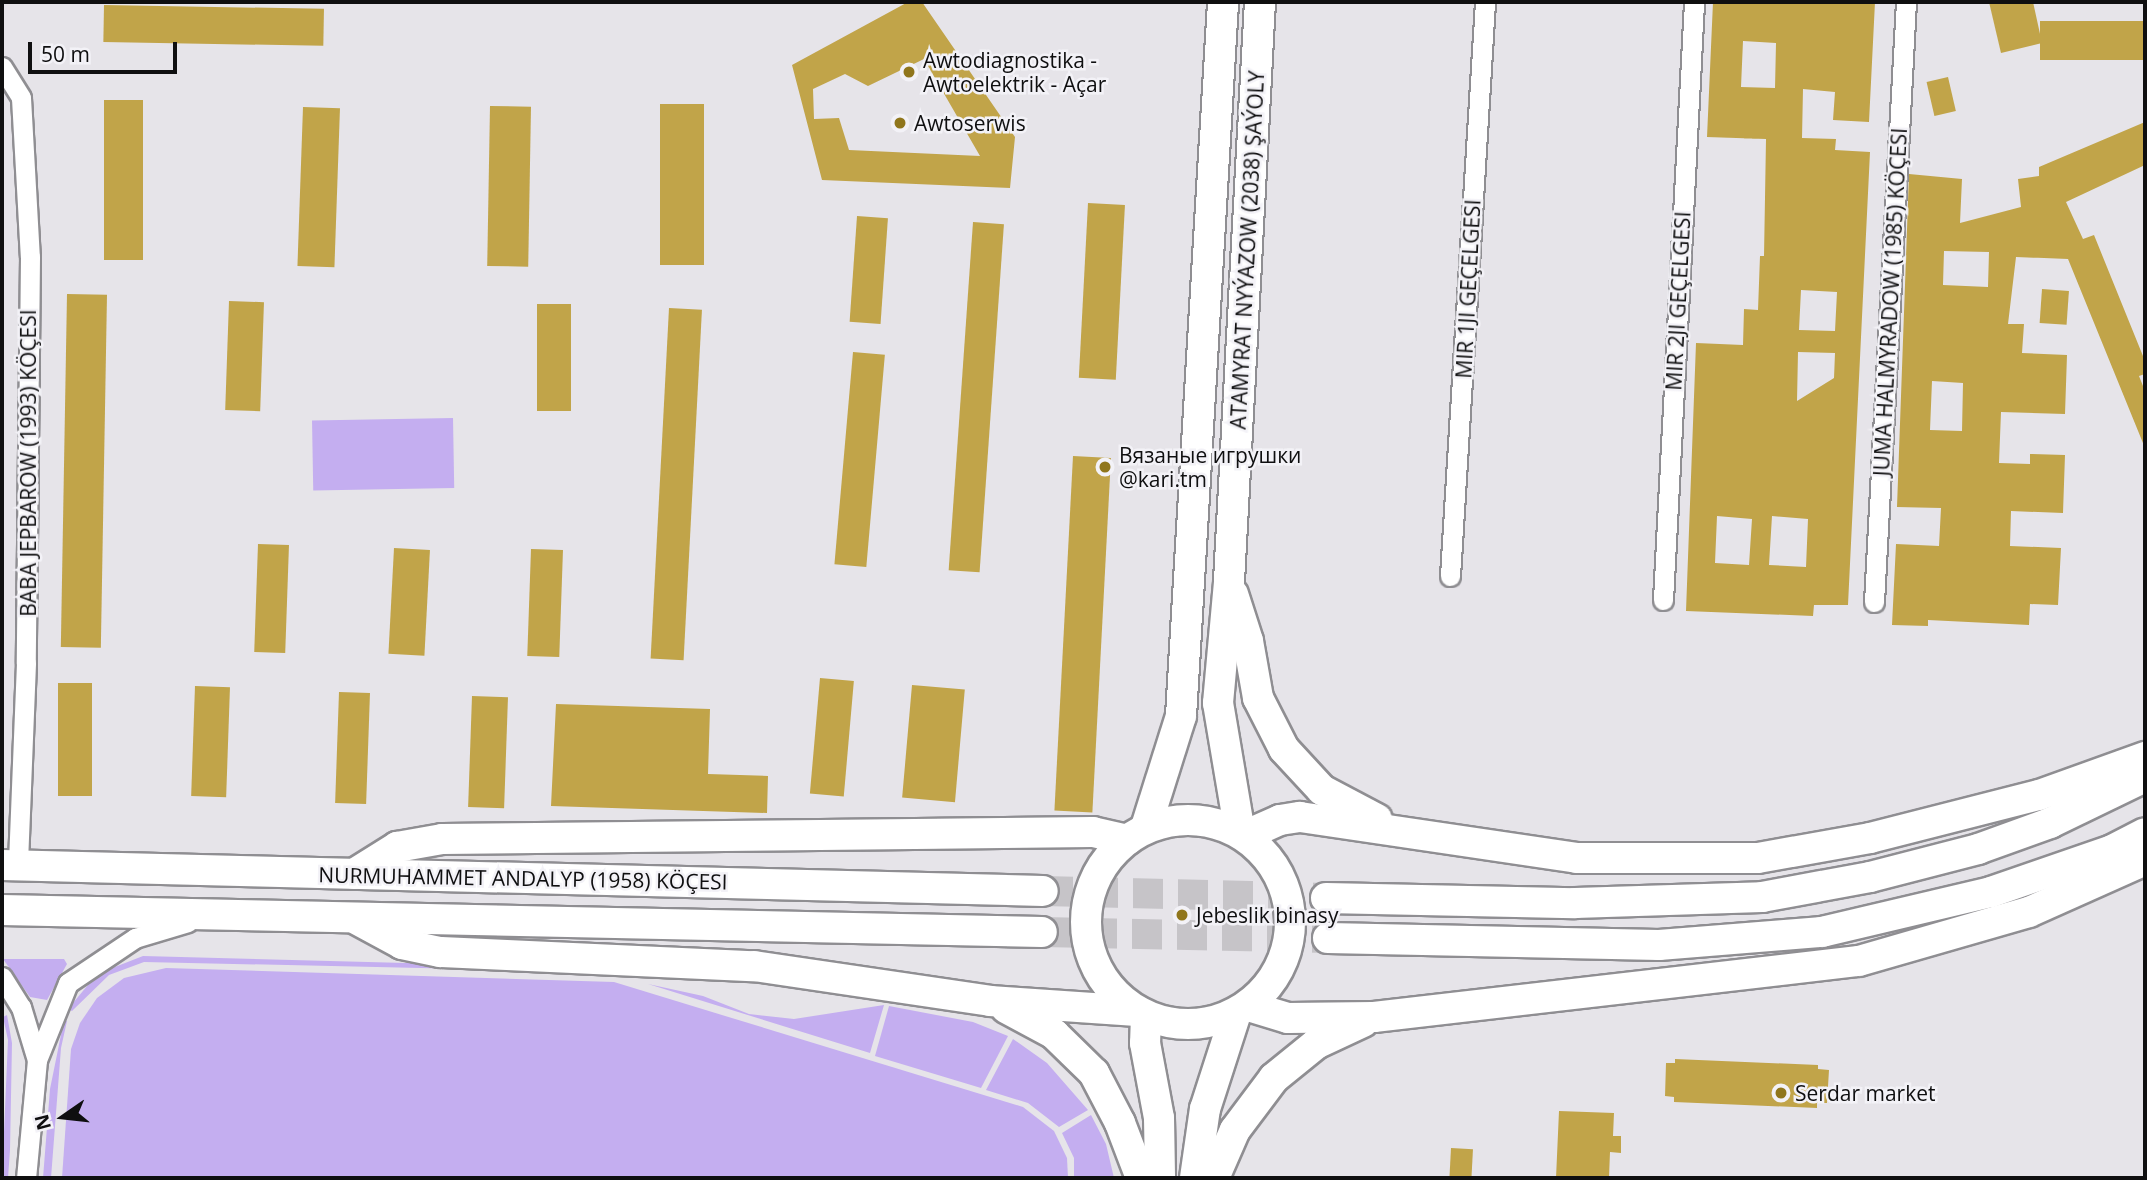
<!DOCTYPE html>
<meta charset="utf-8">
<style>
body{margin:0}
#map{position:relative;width:2147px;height:1180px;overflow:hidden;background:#e6e4e9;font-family:"Open Sans",sans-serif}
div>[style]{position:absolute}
.green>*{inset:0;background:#c4aef0;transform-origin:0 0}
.building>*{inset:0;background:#c1a449;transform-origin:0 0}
.primary-tunnel>*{height:30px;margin-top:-15px;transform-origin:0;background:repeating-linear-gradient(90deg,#c6c4c8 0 30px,transparent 0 45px)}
.roads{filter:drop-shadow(2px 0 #8f8e92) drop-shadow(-2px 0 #8f8e92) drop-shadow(0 2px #8f8e92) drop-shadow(0 -2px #8f8e92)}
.minor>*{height:19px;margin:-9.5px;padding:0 9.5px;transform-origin:9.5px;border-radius:9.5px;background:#fff}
.primary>*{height:30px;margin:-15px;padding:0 15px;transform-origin:15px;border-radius:15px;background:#fff}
.primary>.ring{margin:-15px;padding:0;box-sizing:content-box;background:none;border:30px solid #fff;border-radius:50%}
.dots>*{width:19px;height:19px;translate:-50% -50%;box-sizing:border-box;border:4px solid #f3f2f7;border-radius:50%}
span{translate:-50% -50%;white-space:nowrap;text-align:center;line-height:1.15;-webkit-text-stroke:5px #f3f2f7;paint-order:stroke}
.poi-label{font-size:21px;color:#0f0f10}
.left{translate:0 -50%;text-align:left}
.street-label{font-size:21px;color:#0f0f10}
.frame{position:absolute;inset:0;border:4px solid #0f0f10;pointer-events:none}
.north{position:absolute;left:28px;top:1082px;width:70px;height:70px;-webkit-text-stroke:5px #f3f2f7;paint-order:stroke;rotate:256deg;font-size:19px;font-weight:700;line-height:28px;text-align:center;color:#0f0f10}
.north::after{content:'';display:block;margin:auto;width:24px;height:32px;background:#0f0f10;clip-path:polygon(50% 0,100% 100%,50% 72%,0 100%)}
.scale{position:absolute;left:28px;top:42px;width:149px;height:32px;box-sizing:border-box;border:4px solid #0f0f10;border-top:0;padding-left:9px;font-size:21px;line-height:24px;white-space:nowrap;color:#0f0f10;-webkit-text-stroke:5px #f3f2f7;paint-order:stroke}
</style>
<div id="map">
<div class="green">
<i style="left:453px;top:418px;width:70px;height:141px;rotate:89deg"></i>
<i style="clip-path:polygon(143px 956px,560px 967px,561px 971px,144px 962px,109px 975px,72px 1011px,68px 1009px,97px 974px)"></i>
<i style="clip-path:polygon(3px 959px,64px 959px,67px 964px,47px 1000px,30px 997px)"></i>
<i style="clip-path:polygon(166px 968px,614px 982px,1023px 1107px,1054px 1131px,1067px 1158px,1068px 1178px,62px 1178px,71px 1049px,80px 1023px,97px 998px,124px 978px)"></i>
<i style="clip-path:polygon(648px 984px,703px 996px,749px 1014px,794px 1019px,884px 1005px,870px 1053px)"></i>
<i style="clip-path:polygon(889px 1006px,973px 1022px,1008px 1036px,981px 1088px,875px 1056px)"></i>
<i style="clip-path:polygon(7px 1015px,12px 1043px,10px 1150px,8px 1178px,2px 1178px,8px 1040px,3px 1017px)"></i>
<i style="clip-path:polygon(64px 1020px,67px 1021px,61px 1048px,51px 1178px,43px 1178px,50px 1089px)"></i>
<i style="clip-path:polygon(1013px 1039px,1047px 1063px,1088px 1110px,1059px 1127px,1028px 1103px,986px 1090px)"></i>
<i style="clip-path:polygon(1091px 1115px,1106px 1144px,1114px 1178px,1074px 1178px,1074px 1158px,1062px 1133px)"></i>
</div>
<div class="building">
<i style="clip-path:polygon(evenodd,908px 2px,922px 2px,1015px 137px,1010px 188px,822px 180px,792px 65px,908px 2px,924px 59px,980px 156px,849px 150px,839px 118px,814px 119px,813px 89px,845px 74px,868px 86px,924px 59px)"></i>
<i style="clip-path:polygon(evenodd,1713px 2px,1875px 2px,1869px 122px,1833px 120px,1835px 92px,1803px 89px,1802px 138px,1836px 139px,1835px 150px,1870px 152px,1848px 605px,1814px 605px,1813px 616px,1686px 611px,1696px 343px,1743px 345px,1744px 309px,1758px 310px,1760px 256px,1764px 256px,1766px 139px,1707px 137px,1713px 2px,1743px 41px,1776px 43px,1775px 88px,1741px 87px,1743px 41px,1713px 2px,1801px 290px,1837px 292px,1835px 331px,1799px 330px,1801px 290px,1713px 2px,1798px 352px,1835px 353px,1834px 378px,1797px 401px,1798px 352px,1713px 2px,1717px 516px,1752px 519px,1749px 565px,1715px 563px,1717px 516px,1713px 2px,1772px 516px,1808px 519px,1806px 567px,1769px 565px,1772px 516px)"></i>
<i style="clip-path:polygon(1989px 2px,2033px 2px,2042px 43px,2001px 53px)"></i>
<i style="left:104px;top:5px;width:220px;height:37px;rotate:1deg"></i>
<i style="left:2145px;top:21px;width:39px;height:105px;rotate:90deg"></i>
<i style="left:1948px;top:77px;width:35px;height:22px;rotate:77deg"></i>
<i style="left:104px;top:100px;width:39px;height:160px"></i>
<i style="left:660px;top:104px;width:44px;height:161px"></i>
<i style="left:490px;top:106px;width:41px;height:160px;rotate:1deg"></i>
<i style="left:303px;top:107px;width:37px;height:159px;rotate:2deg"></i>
<i style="clip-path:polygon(evenodd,2145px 122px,2145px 165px,2066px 202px,2083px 239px,2094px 235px,2145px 361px,2145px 374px,2139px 376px,2145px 391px,2145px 448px,2068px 259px,2016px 257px,2008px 324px,2024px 324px,2022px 353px,2067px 355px,2065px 414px,2001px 412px,1999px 463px,2030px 464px,2030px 454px,2065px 455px,2063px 513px,2011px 511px,2010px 546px,2061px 548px,2058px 605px,2030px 604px,2029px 625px,1928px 620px,1928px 626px,1892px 625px,1896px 544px,1939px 546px,1941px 508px,1897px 507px,1909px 174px,1962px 179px,1960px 223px,2021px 207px,2018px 179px,2039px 176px,2039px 167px,2145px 122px,1944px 251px,1989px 252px,1988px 287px,1943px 285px,1944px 251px,2145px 122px,1932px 381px,1963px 383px,1962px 431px,1930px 430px,1932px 381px)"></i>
<i style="left:1088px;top:203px;width:37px;height:175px;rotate:3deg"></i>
<i style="left:857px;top:216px;width:31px;height:106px;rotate:4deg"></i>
<i style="left:973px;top:222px;width:31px;height:349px;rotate:4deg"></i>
<i style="left:2042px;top:289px;width:27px;height:34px;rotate:4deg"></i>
<i style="left:67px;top:294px;width:40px;height:353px;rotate:1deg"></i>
<i style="left:229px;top:301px;width:35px;height:109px;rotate:2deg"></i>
<i style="left:537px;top:304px;width:34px;height:107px"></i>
<i style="left:669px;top:308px;width:33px;height:351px;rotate:3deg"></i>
<i style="left:853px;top:352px;width:32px;height:213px;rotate:5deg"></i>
<i style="left:1073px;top:456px;width:38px;height:355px;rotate:3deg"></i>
<i style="left:258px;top:544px;width:31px;height:108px;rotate:2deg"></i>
<i style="left:394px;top:548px;width:36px;height:106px;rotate:3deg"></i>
<i style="left:531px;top:549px;width:32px;height:107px;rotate:2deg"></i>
<i style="left:820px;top:678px;width:34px;height:116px;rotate:5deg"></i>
<i style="left:58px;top:683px;width:34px;height:113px"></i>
<i style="left:912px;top:685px;width:53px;height:113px;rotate:5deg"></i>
<i style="left:195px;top:686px;width:35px;height:110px;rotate:2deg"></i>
<i style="left:339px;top:692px;width:31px;height:111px;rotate:2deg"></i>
<i style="left:472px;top:696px;width:36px;height:111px;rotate:2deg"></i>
<i style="clip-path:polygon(556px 704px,710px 709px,708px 774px,768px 776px,767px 813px,551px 806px)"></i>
<i style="clip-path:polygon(1675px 1059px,1818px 1065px,1818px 1069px,1829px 1070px,1827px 1103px,1817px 1103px,1817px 1108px,1674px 1102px,1674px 1097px,1665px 1096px,1666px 1063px,1675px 1063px)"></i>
<i style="clip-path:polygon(1559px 1111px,1614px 1113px,1613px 1136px,1621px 1136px,1621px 1153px,1610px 1152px,1609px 1178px,1556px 1178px)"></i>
<i style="left:1451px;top:1148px;width:22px;height:30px;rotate:3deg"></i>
</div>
<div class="primary-tunnel">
<i style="left:1043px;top:891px;width:283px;rotate:1.4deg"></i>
<i style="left:1042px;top:932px;width:286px;rotate:1.2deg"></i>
</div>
<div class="roads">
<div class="minor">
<i style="left:2px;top:67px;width:36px;rotate:58deg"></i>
<i style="left:21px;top:98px;width:159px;rotate:86.8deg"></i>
<i style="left:30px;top:257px;width:406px;rotate:90.6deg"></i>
<i style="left:26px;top:663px;width:202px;rotate:92.3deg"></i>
<i style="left:1450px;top:576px;width:575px;rotate:-86.51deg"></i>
<i style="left:1663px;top:600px;width:599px;rotate:-87.03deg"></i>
<i style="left:1874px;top:602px;width:601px;rotate:-86.95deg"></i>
<i style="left:2px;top:977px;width:36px;rotate:58deg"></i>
<i style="left:21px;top:1007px;width:55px;rotate:73.2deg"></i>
<i style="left:37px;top:1060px;width:119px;rotate:95.3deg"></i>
<i style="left:37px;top:1060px;width:83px;rotate:-68.1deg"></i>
<i style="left:68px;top:983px;width:81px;rotate:-33.9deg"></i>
<i style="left:135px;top:938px;width:55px;rotate:-16.8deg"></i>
</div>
<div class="primary">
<i style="left:1233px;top:594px;width:49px;rotate:72.3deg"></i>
<i style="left:1248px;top:641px;width:58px;rotate:80deg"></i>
<i style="left:1258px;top:698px;width:57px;rotate:63deg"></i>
<i style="left:1284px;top:749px;width:56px;rotate:47.2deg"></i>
<i style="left:1322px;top:790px;width:62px;rotate:27.8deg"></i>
<i class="ring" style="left:1086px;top:820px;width:174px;height:174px"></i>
<i style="left:1146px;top:827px;width:116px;rotate:-72.5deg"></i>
<i style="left:1181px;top:716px;width:715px;rotate:-86.63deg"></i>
<i style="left:1240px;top:833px;width:132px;rotate:-99.6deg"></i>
<i style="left:1218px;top:703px;width:122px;rotate:-84.8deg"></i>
<i style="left:1229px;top:581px;width:580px;rotate:-86.94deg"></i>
<i style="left:1244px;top:836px;width:39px;rotate:-24deg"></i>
<i style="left:1280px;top:820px;width:20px;rotate:-9deg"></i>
<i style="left:1300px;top:817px;width:279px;rotate:8.4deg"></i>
<i style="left:1576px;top:858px;width:182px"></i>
<i style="left:1758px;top:858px;width:114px;rotate:-10.1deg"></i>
<i style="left:1870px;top:838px;width:174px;rotate:-14.3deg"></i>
<i style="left:2039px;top:795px;width:113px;rotate:-19.7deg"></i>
<i style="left:2px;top:865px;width:1041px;rotate:1.43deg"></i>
<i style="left:354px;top:874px;width:51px;rotate:-32.1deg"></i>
<i style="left:397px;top:847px;width:46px;rotate:-10.1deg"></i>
<i style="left:442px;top:839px;width:651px;rotate:-0.62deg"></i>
<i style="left:1093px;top:832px;width:35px;rotate:13deg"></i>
<i style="left:1326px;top:898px;width:249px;rotate:1.2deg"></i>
<i style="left:1575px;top:903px;width:187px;rotate:-1.8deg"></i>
<i style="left:1762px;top:897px;width:110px;rotate:-10.5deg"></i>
<i style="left:1870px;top:877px;width:112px;rotate:-14.5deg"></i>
<i style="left:1978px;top:849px;width:77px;rotate:-19.9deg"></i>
<i style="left:2050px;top:823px;width:106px;rotate:-25.8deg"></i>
<i style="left:2px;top:910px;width:1040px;rotate:1.21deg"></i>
<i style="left:358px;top:920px;width:50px;rotate:28.6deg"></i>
<i style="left:402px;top:944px;width:39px;rotate:12deg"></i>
<i style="left:440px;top:952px;width:314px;rotate:2.6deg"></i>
<i style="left:754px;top:966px;width:239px;rotate:8.4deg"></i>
<i style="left:990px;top:1001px;width:147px;rotate:3.9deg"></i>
<i style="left:1328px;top:938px;width:331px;rotate:1.2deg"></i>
<i style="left:1659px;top:945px;width:164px;rotate:-4.6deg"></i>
<i style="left:1822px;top:932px;width:174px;rotate:-13.3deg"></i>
<i style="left:1991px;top:892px;width:128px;rotate:-19.1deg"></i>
<i style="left:2112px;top:850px;width:37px;rotate:-27deg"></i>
<i style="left:1248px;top:1006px;width:42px;rotate:16.7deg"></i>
<i style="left:1288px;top:1018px;width:86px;rotate:-0.7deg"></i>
<i style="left:1374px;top:1017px;width:488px;rotate:-6.6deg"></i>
<i style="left:1859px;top:961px;width:177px;rotate:-16.1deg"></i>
<i style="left:2029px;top:912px;width:127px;rotate:-24.1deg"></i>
<i style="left:1006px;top:1008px;width:55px;rotate:28.4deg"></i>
<i style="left:1054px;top:1034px;width:56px;rotate:44.3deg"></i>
<i style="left:1094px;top:1073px;width:56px;rotate:62.5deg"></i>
<i style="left:1120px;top:1123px;width:59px;rotate:69.1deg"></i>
<i style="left:1146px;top:1016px;width:27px;rotate:92deg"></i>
<i style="left:1145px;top:1043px;width:76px;rotate:79.4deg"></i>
<i style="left:1159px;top:1118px;width:60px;rotate:89deg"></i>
<i style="left:1195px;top:1178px;width:70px;rotate:-81.8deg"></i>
<i style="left:1205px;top:1109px;width:101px;rotate:-72.1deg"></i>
<i style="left:1214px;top:1178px;width:52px;rotate:-66.4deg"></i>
<i style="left:1235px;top:1130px;width:65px;rotate:-53.1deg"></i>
<i style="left:1274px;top:1078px;width:54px;rotate:-39deg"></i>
<i style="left:1316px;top:1044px;width:52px;rotate:-25.1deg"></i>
</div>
</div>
<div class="dots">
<i style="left:909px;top:72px;background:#90761c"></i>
<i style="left:900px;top:123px;background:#90761c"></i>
<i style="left:1105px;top:467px;background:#90761c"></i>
<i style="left:1182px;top:915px;background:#90761c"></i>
<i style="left:1781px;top:1093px;background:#90761c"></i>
</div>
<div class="poi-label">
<span class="left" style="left:923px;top:72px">Awtodiagnostika -<br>Awtoelektrik - Açar</span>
<span class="left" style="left:914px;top:123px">Awtoserwis</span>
<span class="left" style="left:1119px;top:467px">Вязаные игрушки<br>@kari.tm</span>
<span class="left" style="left:1196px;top:915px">Jebeslik binasy</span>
<span class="left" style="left:1795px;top:1093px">Serdar market</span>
</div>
<div class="street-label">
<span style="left:1247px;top:250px;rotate:-87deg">ATAMYRAT NYÝAZOW (2038) ŞAÝOLY</span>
<span style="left:1468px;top:289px;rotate:-87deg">MIR 1JI GEÇELGESI</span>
<span style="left:1678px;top:301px;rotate:-87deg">MIR 2JI GEÇELGESI</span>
<span style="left:1890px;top:302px;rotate:-87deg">JUMA HALMYRADOW (1985) KÖÇESI</span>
<span style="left:28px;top:463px;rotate:-90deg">BABA JEPBAROW (1993) KÖÇESI</span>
<span style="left:523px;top:878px;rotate:1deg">NURMUHAMMET ANDALYP (1958) KÖÇESI</span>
</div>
<div class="frame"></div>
<div class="north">N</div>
<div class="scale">50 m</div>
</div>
